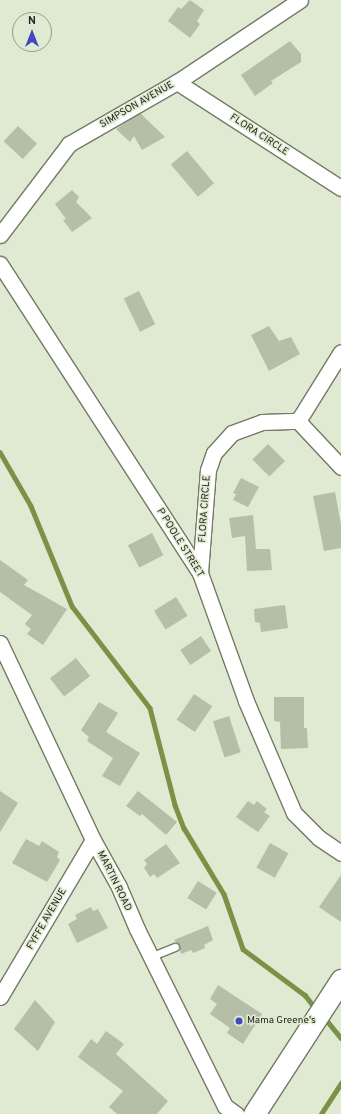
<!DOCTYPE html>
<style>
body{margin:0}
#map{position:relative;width:341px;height:1114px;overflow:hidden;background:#e0e9d1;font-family:Overpass,sans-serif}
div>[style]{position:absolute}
.stream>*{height:4.5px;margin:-2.25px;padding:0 2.25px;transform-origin:2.25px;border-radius:2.25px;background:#7a9246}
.building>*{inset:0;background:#b5bea6;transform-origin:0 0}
.roads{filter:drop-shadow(1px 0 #737a65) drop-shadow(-1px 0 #737a65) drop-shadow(0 1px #737a65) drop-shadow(0 -1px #737a65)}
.service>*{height:7px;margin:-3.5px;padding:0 3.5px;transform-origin:3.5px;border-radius:3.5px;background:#fff}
.minor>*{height:15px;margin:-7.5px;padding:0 7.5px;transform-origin:7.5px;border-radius:7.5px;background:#fff}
.secondary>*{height:21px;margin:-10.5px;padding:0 10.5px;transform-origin:10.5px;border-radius:10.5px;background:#fff}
.dots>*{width:11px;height:11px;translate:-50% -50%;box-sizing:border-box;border:2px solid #e0e9d1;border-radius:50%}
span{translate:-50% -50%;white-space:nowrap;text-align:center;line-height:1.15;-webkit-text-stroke:3px #e0e9d1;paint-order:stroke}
.street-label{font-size:10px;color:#24271e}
.poi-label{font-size:10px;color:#24271e}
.left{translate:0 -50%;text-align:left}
.north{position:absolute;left:12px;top:12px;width:40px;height:40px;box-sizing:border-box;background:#e0e9d1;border:1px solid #959b89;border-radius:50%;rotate:0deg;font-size:11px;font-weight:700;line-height:16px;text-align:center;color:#24271e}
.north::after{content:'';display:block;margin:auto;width:14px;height:18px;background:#404abe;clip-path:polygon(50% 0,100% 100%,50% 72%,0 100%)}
</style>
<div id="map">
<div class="stream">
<i style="left:0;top:452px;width:62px;rotate:60.1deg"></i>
<i style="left:31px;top:506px;width:108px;rotate:67.7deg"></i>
<i style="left:72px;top:606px;width:128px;rotate:52.6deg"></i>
<i style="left:150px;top:708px;width:100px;rotate:75.5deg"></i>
<i style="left:175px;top:805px;width:25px;rotate:69deg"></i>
<i style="left:184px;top:828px;width:77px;rotate:58.8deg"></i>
<i style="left:224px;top:894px;width:58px;rotate:70.9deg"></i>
<i style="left:243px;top:949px;width:77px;rotate:36.6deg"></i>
<i style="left:305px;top:995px;width:18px;rotate:52deg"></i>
<i style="left:324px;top:1017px;width:27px;rotate:51deg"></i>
<i style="left:321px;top:1114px;width:37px;rotate:-57deg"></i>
</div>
<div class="building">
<i style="clip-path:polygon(190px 0,204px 10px,197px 21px,200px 24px,190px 38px,168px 21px,178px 7px,181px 9px)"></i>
<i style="clip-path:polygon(290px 41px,301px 54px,301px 62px,271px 81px,273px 83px,255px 96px,241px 75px)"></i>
<i style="clip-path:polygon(140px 113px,165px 137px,142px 150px,134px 136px,130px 142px,116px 129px)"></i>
<i style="left:18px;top:126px;width:26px;height:21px;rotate:43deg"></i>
<i style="left:187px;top:151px;width:42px;height:21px;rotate:50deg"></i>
<i style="clip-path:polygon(72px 190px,79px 197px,76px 202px,92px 218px,72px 232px,63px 220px,66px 219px,55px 204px)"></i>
<i style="left:139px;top:291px;width:37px;height:17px;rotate:64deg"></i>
<i style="clip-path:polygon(269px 326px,279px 341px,291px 337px,300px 354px,269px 371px,251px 335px)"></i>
<i style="left:268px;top:444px;width:24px;height:22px;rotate:45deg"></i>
<i style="clip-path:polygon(241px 478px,259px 487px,248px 507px,233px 500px,236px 494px,233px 493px)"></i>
<i style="clip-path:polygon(335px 492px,341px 525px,341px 548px,324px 551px,313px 496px)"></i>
<i style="clip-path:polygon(253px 515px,256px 549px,270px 549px,272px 570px,247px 571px,245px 536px,232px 538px,229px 518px)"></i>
<i style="left:152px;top:533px;width:25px;height:27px;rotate:63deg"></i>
<i style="clip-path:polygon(0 560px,28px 580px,24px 585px,67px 609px,43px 645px,27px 634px,31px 629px,25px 624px,32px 615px,0 592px)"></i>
<i style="left:176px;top:597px;width:22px;height:26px;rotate:58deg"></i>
<i style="clip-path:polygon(285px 605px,288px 628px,261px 632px,260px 623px,255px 622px,254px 609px)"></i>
<i style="left:201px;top:636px;width:18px;height:25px;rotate:56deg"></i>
<i style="left:76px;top:658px;width:23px;height:33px;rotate:52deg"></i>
<i style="left:194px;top:694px;width:22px;height:31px;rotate:34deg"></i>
<i style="clip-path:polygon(274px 697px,304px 697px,304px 728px,307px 728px,308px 748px,281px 749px,280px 722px,274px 721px)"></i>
<i style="clip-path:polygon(99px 702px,118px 713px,106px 732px,140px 753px,120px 786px,102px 776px,113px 758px,87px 741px,89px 737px,81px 730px)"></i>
<i style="left:229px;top:716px;width:38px;height:17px;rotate:72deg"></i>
<i style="clip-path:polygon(0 791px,18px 803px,0 832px)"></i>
<i style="clip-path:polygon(138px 791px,177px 822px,166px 835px,142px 814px,140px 816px,126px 806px)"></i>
<i style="clip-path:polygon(248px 801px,254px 805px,257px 801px,267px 809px,264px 812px,270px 816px,258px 832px,236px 817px)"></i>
<i style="clip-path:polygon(26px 839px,39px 846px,42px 841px,59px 852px,57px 857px,60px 860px,47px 882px,12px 863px)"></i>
<i style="left:270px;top:843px;width:21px;height:28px;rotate:29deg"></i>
<i style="clip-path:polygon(166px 844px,180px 863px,157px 878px,154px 874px,150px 877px,144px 868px,147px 864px,144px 860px)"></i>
<i style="clip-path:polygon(341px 875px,341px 922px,319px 907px)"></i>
<i style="left:198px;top:881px;width:22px;height:20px;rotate:32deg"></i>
<i style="clip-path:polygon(91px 907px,93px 911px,98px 909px,108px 928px,77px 943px,68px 924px,77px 919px,75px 915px)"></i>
<i style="clip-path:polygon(208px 926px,213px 940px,204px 945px,205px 948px,193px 953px,191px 950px,181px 954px,179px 945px,174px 940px)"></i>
<i style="clip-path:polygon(218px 985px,262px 1014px,243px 1044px,227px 1033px,230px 1028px,210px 1014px,217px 1004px,210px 999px)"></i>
<i style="clip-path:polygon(35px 1000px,55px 1022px,38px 1051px,14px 1029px)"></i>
<i style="clip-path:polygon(106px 1031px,124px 1044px,116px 1054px,168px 1101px,157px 1114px,117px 1114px,109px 1107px,123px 1091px,78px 1057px,91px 1039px,97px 1044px)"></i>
</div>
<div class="roads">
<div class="service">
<i style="left:150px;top:957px;width:27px;rotate:-22deg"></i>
</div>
<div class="minor">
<i style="left:177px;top:82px;width:195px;rotate:32.9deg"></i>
<i style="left:0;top:235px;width:114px;rotate:-52.8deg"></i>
<i style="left:69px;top:144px;width:125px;rotate:-29.9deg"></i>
<i style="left:177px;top:82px;width:148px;rotate:-33.7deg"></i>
<i style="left:0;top:264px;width:368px;rotate:57.1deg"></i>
<i style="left:200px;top:573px;width:136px;rotate:70.2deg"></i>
<i style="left:246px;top:701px;width:122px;rotate:66.8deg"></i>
<i style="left:294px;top:813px;width:35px;rotate:45deg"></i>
<i style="left:319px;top:838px;width:27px;rotate:34deg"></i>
<i style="left:298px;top:421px;width:63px;rotate:46.9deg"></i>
<i style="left:200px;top:573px;width:103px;rotate:-85.6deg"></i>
<i style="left:208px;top:470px;width:18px;rotate:-71deg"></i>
<i style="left:214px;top:453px;width:27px;rotate:-48deg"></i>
<i style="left:232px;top:433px;width:32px;rotate:-20deg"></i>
<i style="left:262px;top:422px;width:36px;rotate:-2deg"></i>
<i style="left:298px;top:421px;width:81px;rotate:-58.1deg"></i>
<i style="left:0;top:643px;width:218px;rotate:64.7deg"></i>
<i style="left:93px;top:840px;width:54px;rotate:61deg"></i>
<i style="left:119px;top:887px;width:46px;rotate:66.8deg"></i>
<i style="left:137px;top:929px;width:198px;rotate:63.6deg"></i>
<i style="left:225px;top:1106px;width:14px;rotate:36deg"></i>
<i style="left:0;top:997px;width:182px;rotate:-59.4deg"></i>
</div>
<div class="secondary">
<i style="left:254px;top:1114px;width:160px;rotate:-57deg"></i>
</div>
</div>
<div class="dots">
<i style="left:239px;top:1021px;background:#404abe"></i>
</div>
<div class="street-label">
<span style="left:137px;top:105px;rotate:-30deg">SIMPSON AVENUE</span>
<span style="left:259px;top:135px;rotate:33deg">FLORA CIRCLE</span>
<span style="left:205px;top:509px;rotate:-86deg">FLORA CIRCLE</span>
<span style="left:180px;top:543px;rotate:58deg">P POOLE STREET</span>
<span style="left:114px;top:881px;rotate:64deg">MARTIN ROAD</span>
<span style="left:47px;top:919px;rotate:-60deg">FYFFE AVENUE</span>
</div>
<div class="poi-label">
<span class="left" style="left:247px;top:1021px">Mama Greene's</span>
</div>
<div class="north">N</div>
</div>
